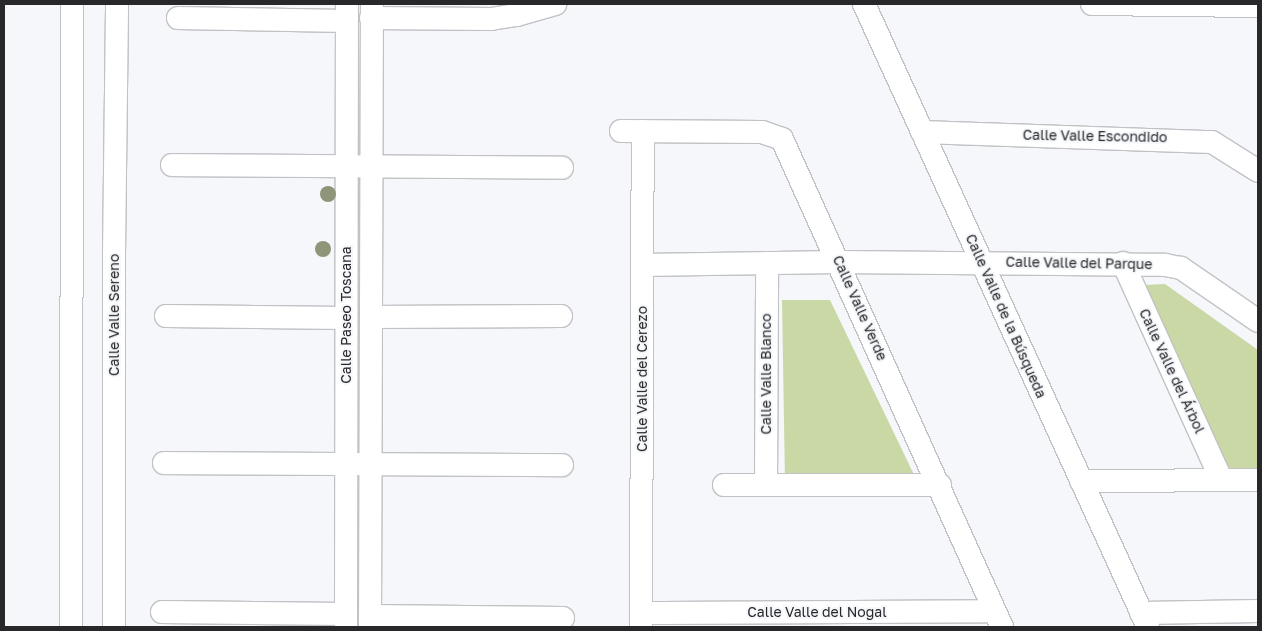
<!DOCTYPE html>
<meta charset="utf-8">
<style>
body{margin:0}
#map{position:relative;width:1262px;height:631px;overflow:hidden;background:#f5f7fb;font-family:"Golos Text",sans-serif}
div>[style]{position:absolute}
.green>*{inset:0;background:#c9d8a4}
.roads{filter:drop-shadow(1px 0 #c1c2c5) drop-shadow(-1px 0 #c1c2c5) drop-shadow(0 1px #c1c2c5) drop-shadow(0 -1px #c1c2c5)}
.minor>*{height:22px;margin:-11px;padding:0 11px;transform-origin:11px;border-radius:11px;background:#fff}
.trees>*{width:16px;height:16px;margin:-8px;border-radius:50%;background:#8e9579}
span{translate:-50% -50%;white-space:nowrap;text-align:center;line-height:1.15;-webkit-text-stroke:4px #f5f7fb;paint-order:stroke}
.street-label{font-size:14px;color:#28282a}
.frame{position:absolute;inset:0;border:5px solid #28282a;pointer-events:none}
</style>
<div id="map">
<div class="green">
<i style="clip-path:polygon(1165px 284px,1258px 350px,1258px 481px,1231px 481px,1144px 285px)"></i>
<i style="clip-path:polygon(782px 300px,830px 300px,917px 481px,785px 481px)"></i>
</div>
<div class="roads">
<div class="minor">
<i style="left:864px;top:4px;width:685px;rotate:65.49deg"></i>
<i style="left:1092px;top:4px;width:166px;rotate:0.7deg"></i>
<i style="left:178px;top:18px;width:168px;rotate:1deg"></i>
<i style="left:371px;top:18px;width:120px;rotate:0.5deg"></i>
<i style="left:491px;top:19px;width:26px;rotate:-9deg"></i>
<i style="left:517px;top:15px;width:40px;rotate:-16deg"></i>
<i style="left:621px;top:131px;width:141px;rotate:0.4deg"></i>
<i style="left:762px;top:132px;width:21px;rotate:19deg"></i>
<i style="left:782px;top:139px;width:535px;rotate:65.73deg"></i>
<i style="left:922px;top:132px;width:290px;rotate:2deg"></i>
<i style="left:1212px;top:142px;width:54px;rotate:32.2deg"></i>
<i style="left:172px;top:165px;width:390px;rotate:0.4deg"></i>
<i style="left:1123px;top:263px;width:237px;rotate:65.6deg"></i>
<i style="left:642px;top:265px;width:197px;rotate:-0.9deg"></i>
<i style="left:839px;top:262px;width:326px;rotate:0.5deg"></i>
<i style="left:1165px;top:265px;width:16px;rotate:11deg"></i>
<i style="left:1181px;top:268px;width:93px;rotate:34.5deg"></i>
<i style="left:166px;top:316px;width:180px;rotate:0.6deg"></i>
<i style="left:371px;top:317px;width:190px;rotate:-0.3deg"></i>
<i style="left:164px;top:463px;width:398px;rotate:0.3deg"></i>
<i style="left:1081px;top:481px;width:177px;rotate:-0.3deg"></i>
<i style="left:766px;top:484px;width:221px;rotate:-89.7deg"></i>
<i style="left:724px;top:485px;width:216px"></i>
<i style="left:162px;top:612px;width:184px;rotate:0.6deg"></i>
<i style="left:641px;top:613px;width:353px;rotate:-0.3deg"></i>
<i style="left:1141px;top:613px;width:117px;rotate:-1deg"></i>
<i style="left:370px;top:616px;width:193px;rotate:0.6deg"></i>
<i style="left:71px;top:627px;width:623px;rotate:-89.91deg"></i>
<i style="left:114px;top:627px;width:373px;rotate:-90deg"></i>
<i style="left:114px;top:254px;width:250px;rotate:-89.3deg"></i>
<i style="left:346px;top:627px;width:623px;rotate:-89.91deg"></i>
<i style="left:370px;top:627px;width:623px;rotate:-89.82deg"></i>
<i style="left:641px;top:627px;width:496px;rotate:-89.8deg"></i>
</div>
</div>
<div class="trees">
<i style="left:328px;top:194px"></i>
<i style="left:323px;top:249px"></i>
</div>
<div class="street-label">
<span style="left:1095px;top:136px;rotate:1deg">Calle Valle Escondido</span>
<span style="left:1079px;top:263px;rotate:1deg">Calle Valle del Parque</span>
<span style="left:860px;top:308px;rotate:66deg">Calle Valle Verde</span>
<span style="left:114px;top:315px;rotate:-90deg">Calle Valle Sereno</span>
<span style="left:346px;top:315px;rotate:-90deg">Calle Paseo Toscana</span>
<span style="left:1006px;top:316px;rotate:66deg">Calle Valle de la Búsqueda</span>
<span style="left:1172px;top:371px;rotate:65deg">Calle Valle del Árbol</span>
<span style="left:766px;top:374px;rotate:-90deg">Calle Valle Blanco</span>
<span style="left:642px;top:379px;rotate:-90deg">Calle Valle del Cerezo</span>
<span style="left:817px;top:612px">Calle Valle del Nogal</span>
</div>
<div class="frame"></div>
</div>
